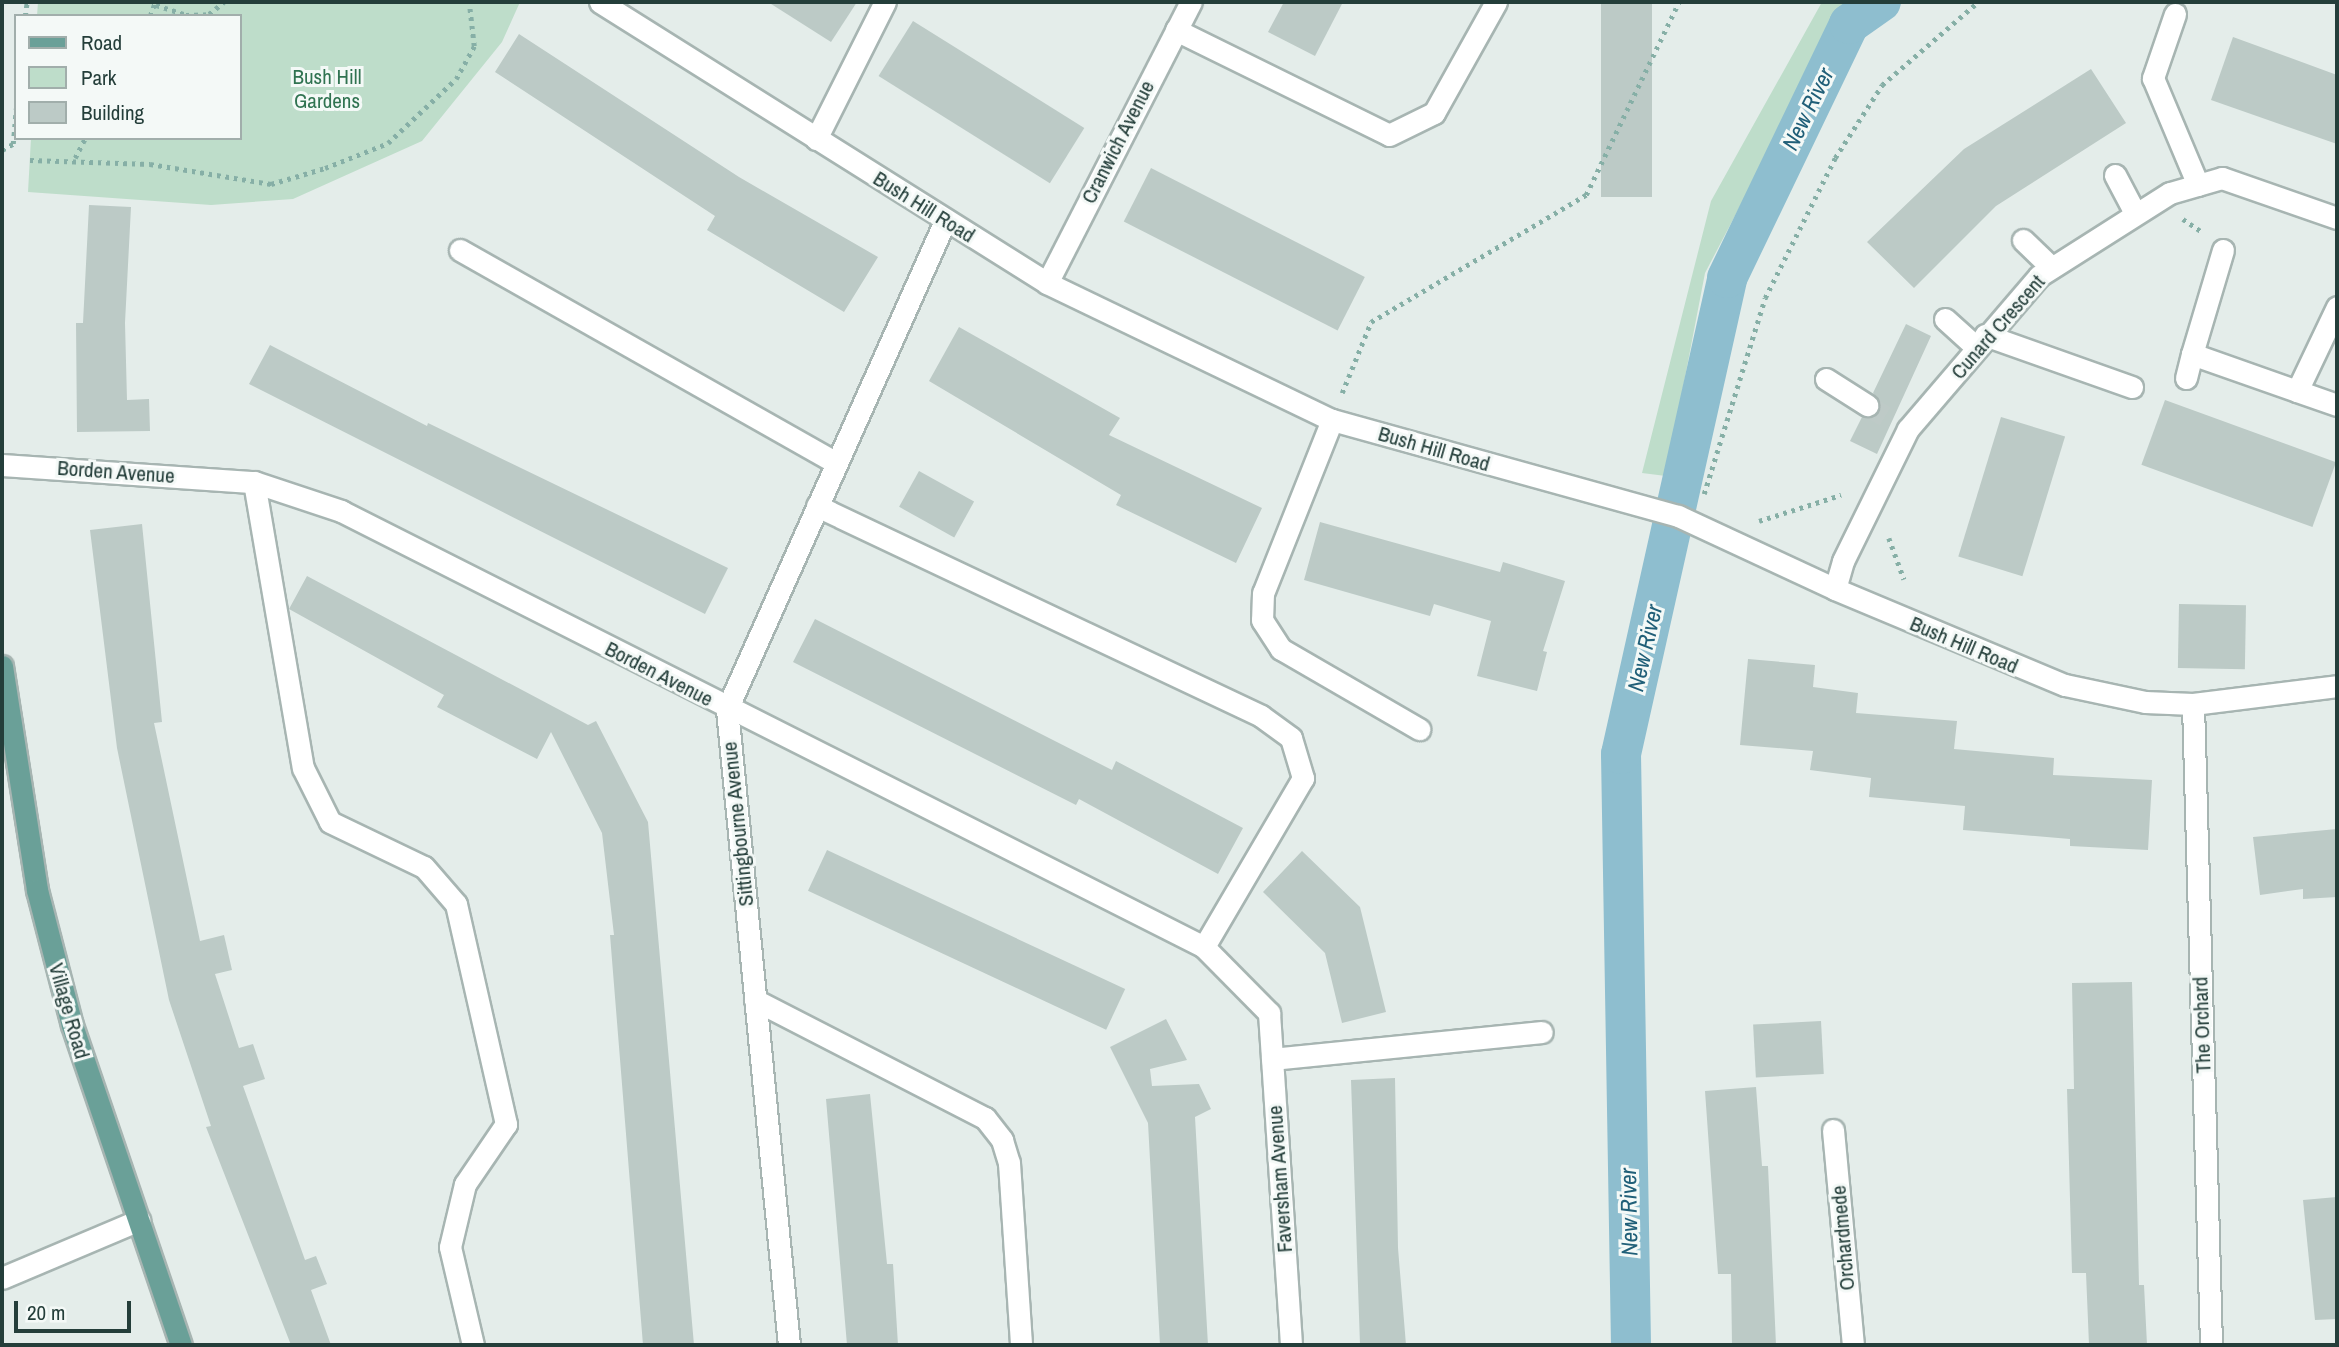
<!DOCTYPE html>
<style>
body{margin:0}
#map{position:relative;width:2339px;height:1347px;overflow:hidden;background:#e4edea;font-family:"Archivo Narrow",sans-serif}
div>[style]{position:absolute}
.green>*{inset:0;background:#beddca}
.canal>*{height:40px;margin:-20px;padding:0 20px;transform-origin:20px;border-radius:20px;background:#8ebecf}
.building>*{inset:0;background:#bccac6;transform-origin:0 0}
.minor-tunnel>*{height:21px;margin-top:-10.5px;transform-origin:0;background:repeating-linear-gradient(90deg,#becac7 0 21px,transparent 0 31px)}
.path>*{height:4.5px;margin-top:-2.25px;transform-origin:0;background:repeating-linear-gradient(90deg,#86afa6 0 3.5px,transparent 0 8.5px)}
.roads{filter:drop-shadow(2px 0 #a7b5b2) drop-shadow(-2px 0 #a7b5b2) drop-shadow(0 2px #a7b5b2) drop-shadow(0 -2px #a7b5b2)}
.minor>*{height:21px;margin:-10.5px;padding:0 10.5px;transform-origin:10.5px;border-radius:10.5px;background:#fff}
.major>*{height:21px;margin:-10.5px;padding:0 10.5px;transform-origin:10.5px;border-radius:10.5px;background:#6aa098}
span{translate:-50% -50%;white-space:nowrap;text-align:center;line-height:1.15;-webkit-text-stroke:6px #f4f9f7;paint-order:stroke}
.park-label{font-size:21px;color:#307351}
.street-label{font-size:21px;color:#243e3a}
.water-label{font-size:23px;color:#205f78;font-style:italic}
.frame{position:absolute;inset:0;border:4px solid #243e3a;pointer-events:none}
.legend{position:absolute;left:14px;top:14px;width:228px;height:126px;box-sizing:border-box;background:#f4f9f7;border:2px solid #a1aeab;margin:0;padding:9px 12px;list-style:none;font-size:21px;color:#243e3a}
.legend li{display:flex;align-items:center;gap:14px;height:35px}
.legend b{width:35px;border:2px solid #a1aeab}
.scale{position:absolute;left:14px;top:1301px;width:117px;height:32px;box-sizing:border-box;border:4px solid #243e3a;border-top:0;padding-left:9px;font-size:21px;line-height:24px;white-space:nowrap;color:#243e3a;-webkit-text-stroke:5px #f4f9f7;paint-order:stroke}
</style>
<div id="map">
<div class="green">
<i style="clip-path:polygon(38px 2px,520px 2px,502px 42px,422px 141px,293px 199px,211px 205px,28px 192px,31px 138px,240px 138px,240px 16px,37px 16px)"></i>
<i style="clip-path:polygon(1822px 2px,1847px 2px,1705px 273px,1666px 476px,1642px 473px,1711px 201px)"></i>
</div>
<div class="canal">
<i style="left:1631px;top:1345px;width:591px;rotate:-90.97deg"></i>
<i style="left:1621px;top:754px;width:488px;rotate:-77.4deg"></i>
<i style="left:1727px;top:278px;width:282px;rotate:-64.3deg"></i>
<i style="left:1849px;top:24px;width:39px;rotate:-35deg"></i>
</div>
<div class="building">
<i style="clip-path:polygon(768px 2px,857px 2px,831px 42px)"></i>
<i style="clip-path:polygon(1284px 2px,1343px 2px,1315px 56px,1268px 32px)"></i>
<i style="left:1601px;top:2px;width:51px;height:195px"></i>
<i style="left:913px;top:21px;width:202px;height:65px;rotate:32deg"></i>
<i style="clip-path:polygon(519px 34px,739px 177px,878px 257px,844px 312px,707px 230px,715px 216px,495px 72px)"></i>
<i style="clip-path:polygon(2233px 37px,2337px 75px,2337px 144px,2211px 100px)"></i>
<i style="clip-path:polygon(2091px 69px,2126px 123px,1996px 206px,1914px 288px,1867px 242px,1964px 149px)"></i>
<i style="left:1151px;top:168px;width:240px;height:60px;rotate:27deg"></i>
<i style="clip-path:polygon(89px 205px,131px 207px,125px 323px,127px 400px,149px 399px,150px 431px,77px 432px,76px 323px,83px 323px)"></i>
<i style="clip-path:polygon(1906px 324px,1931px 336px,1877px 454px,1850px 441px,1862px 417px,1878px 411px,1879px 400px,1873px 393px)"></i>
<i style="clip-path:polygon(959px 327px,1120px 418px,1109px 435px,1262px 508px,1236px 563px,1116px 505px,1121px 495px,929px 381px)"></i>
<i style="clip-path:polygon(270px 345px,427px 426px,428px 423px,728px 568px,705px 614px,249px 384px)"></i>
<i style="left:2165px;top:400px;width:182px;height:69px;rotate:20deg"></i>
<i style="left:2001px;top:417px;width:67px;height:146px;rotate:17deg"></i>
<i style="left:919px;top:471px;width:63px;height:41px;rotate:29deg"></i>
<i style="clip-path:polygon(1320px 522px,1500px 572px,1503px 562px,1565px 581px,1543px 651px,1547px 652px,1537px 691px,1477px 676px,1491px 621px,1434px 604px,1430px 616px,1304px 580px)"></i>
<i style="clip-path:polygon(142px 524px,162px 722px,154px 723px,200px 941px,224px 935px,232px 970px,215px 974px,239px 1048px,253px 1044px,265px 1079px,243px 1086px,305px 1260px,316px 1256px,327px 1284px,311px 1290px,331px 1345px,291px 1345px,206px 1127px,211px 1126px,169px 1000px,117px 748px,90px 530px)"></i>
<i style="clip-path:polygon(307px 576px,588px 725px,596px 721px,648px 822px,694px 1345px,643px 1345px,610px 935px,614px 935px,602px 833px,551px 732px,537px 759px,437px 707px,444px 695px,289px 609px)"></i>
<i style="left:2179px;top:604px;width:67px;height:64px;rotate:1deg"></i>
<i style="clip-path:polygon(815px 619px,1112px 770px,1116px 761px,1243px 828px,1218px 874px,1079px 799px,1076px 805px,793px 662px)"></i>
<i style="clip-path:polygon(1748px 659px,1815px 665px,1813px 687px,1858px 693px,1856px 713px,1957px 721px,1954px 749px,2054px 758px,2053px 775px,2152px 780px,2148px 850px,2070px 846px,2070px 839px,1963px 830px,1965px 806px,1869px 797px,1871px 778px,1810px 770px,1813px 751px,1740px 745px)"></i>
<i style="clip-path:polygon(2337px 829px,2337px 897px,2303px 899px,2303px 889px,2260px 895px,2253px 837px)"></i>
<i style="left:827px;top:850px;width:329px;height:45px;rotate:25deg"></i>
<i style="clip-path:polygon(1302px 851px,1360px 907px,1386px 1012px,1342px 1023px,1325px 953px,1263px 892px)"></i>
<i style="clip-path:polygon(2132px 982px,2139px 1285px,2144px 1285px,2147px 1345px,2089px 1345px,2086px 1273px,2072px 1273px,2067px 1089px,2074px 1089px,2072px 983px)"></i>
<i style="clip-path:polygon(1166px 1019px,1187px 1060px,1150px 1069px,1152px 1086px,1199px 1084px,1211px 1109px,1195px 1117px,1208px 1345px,1160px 1345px,1148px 1123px,1110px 1047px)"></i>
<i style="left:1821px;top:1021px;width:53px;height:68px;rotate:87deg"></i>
<i style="clip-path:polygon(1395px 1078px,1398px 1248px,1406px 1345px,1360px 1345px,1351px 1080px)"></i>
<i style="clip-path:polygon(1756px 1087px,1762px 1166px,1768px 1166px,1776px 1345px,1732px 1345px,1731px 1274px,1718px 1274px,1705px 1091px)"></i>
<i style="clip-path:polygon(870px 1094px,887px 1264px,893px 1264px,898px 1345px,847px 1345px,826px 1099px)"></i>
<i style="clip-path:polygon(2337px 1197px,2337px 1319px,2315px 1320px,2303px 1200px)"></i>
</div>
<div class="minor-tunnel">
<i style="left:1867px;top:405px;width:29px;rotate:31deg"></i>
</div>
<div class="path">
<i style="left:156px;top:5px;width:32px;rotate:18deg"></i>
<i style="left:186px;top:15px;width:23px;rotate:-2deg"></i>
<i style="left:209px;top:14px;width:19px;rotate:-39deg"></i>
<i style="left:25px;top:16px;width:14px;rotate:-82deg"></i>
<i style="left:150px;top:16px;width:15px;rotate:-70deg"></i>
<i style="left:2px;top:150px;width:13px;rotate:-29deg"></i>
<i style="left:13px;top:144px;width:36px;rotate:-85deg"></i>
<i style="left:75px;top:158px;width:22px;rotate:-63deg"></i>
<i style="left:30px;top:160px;width:120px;rotate:1.9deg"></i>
<i style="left:150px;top:164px;width:123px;rotate:9.4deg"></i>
<i style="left:271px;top:184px;width:56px;rotate:-16.5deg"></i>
<i style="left:325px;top:168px;width:68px;rotate:-21.6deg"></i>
<i style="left:388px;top:143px;width:93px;rotate:-43.3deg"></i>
<i style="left:456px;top:79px;width:38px;rotate:-61deg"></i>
<i style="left:474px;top:46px;width:44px;rotate:-96.5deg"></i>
<i style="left:2183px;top:219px;width:22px;rotate:34deg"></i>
<i style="left:1342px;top:393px;width:77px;rotate:-67.8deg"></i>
<i style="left:1371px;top:322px;width:250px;rotate:-30.6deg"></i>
<i style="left:1586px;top:195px;width:214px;rotate:-64.3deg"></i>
<i style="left:1704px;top:494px;width:205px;rotate:-72.7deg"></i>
<i style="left:1765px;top:298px;width:157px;rotate:-63.4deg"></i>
<i style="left:1835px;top:158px;width:87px;rotate:-57.2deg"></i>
<i style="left:1882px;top:85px;width:127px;rotate:-40.8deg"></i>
<i style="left:1759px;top:521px;width:86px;rotate:-17.6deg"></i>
<i style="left:1889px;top:538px;width:44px;rotate:69.9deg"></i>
</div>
<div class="roads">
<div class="minor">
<i style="left:600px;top:2px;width:528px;rotate:32.15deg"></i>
<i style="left:1047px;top:283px;width:316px;rotate:25.7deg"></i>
<i style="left:1332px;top:420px;width:359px;rotate:15.5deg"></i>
<i style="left:1678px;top:516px;width:173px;rotate:24.9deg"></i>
<i style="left:1835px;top:589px;width:249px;rotate:22.7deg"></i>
<i style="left:2065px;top:685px;width:82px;rotate:12deg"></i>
<i style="left:2145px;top:702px;width:48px;rotate:2.4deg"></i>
<i style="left:2193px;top:704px;width:145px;rotate:-7.1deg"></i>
<i style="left:2175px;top:14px;width:68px;rotate:109deg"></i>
<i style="left:2153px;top:78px;width:116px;rotate:67.2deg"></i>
<i style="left:1176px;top:30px;width:237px;rotate:26.2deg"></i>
<i style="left:1389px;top:135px;width:50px;rotate:-26.1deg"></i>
<i style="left:1434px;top:113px;width:127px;rotate:-60.8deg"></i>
<i style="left:816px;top:139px;width:153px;rotate:-63.3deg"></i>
<i style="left:2115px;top:175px;width:43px;rotate:62.2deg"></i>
<i style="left:2023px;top:240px;width:39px;rotate:44deg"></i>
<i style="left:460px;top:250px;width:432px;rotate:29.5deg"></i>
<i style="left:2223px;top:250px;width:109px;rotate:106.6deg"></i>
<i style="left:2192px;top:354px;width:111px;rotate:19.4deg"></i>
<i style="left:2297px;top:391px;width:93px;rotate:-64.5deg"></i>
<i style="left:1047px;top:283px;width:316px;rotate:-62.9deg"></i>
<i style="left:1945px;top:319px;width:42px;rotate:42.1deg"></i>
<i style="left:1985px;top:335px;width:156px;rotate:19.5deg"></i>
<i style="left:2186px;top:378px;width:25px;rotate:-76deg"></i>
<i style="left:1826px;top:379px;width:49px;rotate:32.4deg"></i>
<i style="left:2297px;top:391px;width:42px;rotate:19.3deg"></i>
<i style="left:1332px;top:420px;width:186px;rotate:111.7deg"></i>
<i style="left:1263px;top:593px;width:27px;rotate:92deg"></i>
<i style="left:1262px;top:620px;width:35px;rotate:57deg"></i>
<i style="left:1281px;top:649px;width:160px;rotate:30.1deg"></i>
<i style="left:2px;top:465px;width:253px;rotate:3.9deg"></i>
<i style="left:254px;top:482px;width:92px;rotate:18.4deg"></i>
<i style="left:341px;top:511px;width:967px;rotate:26.8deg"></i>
<i style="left:1204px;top:947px;width:93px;rotate:45.4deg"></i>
<i style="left:1269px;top:1013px;width:333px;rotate:86.2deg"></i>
<i style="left:254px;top:482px;width:290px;rotate:80.3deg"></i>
<i style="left:303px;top:768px;width:60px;rotate:63.4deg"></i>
<i style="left:330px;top:822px;width:104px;rotate:25.6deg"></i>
<i style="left:424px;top:867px;width:49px;rotate:49.1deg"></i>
<i style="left:456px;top:904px;width:226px;rotate:77.2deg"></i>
<i style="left:506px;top:1124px;width:73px;rotate:124.3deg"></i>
<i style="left:465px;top:1184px;width:65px;rotate:103.4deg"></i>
<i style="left:450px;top:1247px;width:101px;rotate:76.8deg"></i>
<i style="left:817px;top:506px;width:491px;rotate:25.3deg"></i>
<i style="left:1261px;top:716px;width:37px;rotate:36deg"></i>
<i style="left:1291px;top:738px;width:42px;rotate:73.3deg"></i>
<i style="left:1303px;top:778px;width:196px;rotate:120.4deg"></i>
<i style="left:1835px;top:589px;width:29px;rotate:-74deg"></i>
<i style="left:1843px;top:561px;width:147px;rotate:-63.8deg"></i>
<i style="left:1908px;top:429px;width:201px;rotate:-49.4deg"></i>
<i style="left:2039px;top:276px;width:155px;rotate:-32.4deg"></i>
<i style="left:2170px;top:193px;width:54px;rotate:-16.1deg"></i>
<i style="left:2222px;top:178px;width:122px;rotate:19.2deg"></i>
<i style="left:2193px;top:704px;width:641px;rotate:88.39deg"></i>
<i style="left:755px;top:1000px;width:259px;rotate:27.2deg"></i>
<i style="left:985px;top:1118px;width:28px;rotate:52deg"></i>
<i style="left:1002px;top:1140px;width:24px;rotate:73deg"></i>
<i style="left:1009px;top:1163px;width:182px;rotate:86.2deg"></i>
<i style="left:1272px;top:1059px;width:271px;rotate:-5.7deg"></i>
<i style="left:1833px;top:1130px;width:216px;rotate:84.7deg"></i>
<i style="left:2px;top:1278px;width:149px;rotate:-22.9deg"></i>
<i style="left:789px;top:1345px;width:639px;rotate:-95.57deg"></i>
<i style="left:727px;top:709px;width:534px;rotate:-65.93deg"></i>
</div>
<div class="major">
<i style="left:2px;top:666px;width:227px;rotate:81.1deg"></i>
<i style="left:37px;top:890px;width:139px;rotate:75.5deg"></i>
<i style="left:72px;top:1025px;width:338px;rotate:71.2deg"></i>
</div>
</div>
<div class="park-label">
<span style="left:327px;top:89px">Bush Hill<br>Gardens</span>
</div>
<div class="street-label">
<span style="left:1118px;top:142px;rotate:-63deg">Cranwich Avenue</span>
<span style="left:924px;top:207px;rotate:32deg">Bush Hill Road</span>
<span style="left:1998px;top:327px;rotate:-49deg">Cunard Crescent</span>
<span style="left:1434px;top:449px;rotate:16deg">Bush Hill Road</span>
<span style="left:116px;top:472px;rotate:4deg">Borden Avenue</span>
<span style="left:1964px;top:645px;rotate:23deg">Bush Hill Road</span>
<span style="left:659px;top:674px;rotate:27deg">Borden Avenue</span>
<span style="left:738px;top:824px;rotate:-96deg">Sittingbourne Avenue</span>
<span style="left:69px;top:1011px;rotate:74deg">Village Road</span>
<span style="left:2202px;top:1025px;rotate:-92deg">The Orchard</span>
<span style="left:1280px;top:1179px;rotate:-94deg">Faversham Avenue</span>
<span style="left:1843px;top:1238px;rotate:-95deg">Orchardmede</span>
</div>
<div class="water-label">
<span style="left:1808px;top:109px;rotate:-64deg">New River</span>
<span style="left:1645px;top:648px;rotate:-77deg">New River</span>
<span style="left:1629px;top:1212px;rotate:-91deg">New River</span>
</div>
<div class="frame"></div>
<ul class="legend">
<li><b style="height:9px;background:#6aa098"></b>Road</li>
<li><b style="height:19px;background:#beddca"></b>Park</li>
<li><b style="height:19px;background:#bccac6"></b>Building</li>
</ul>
<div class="scale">20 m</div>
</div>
